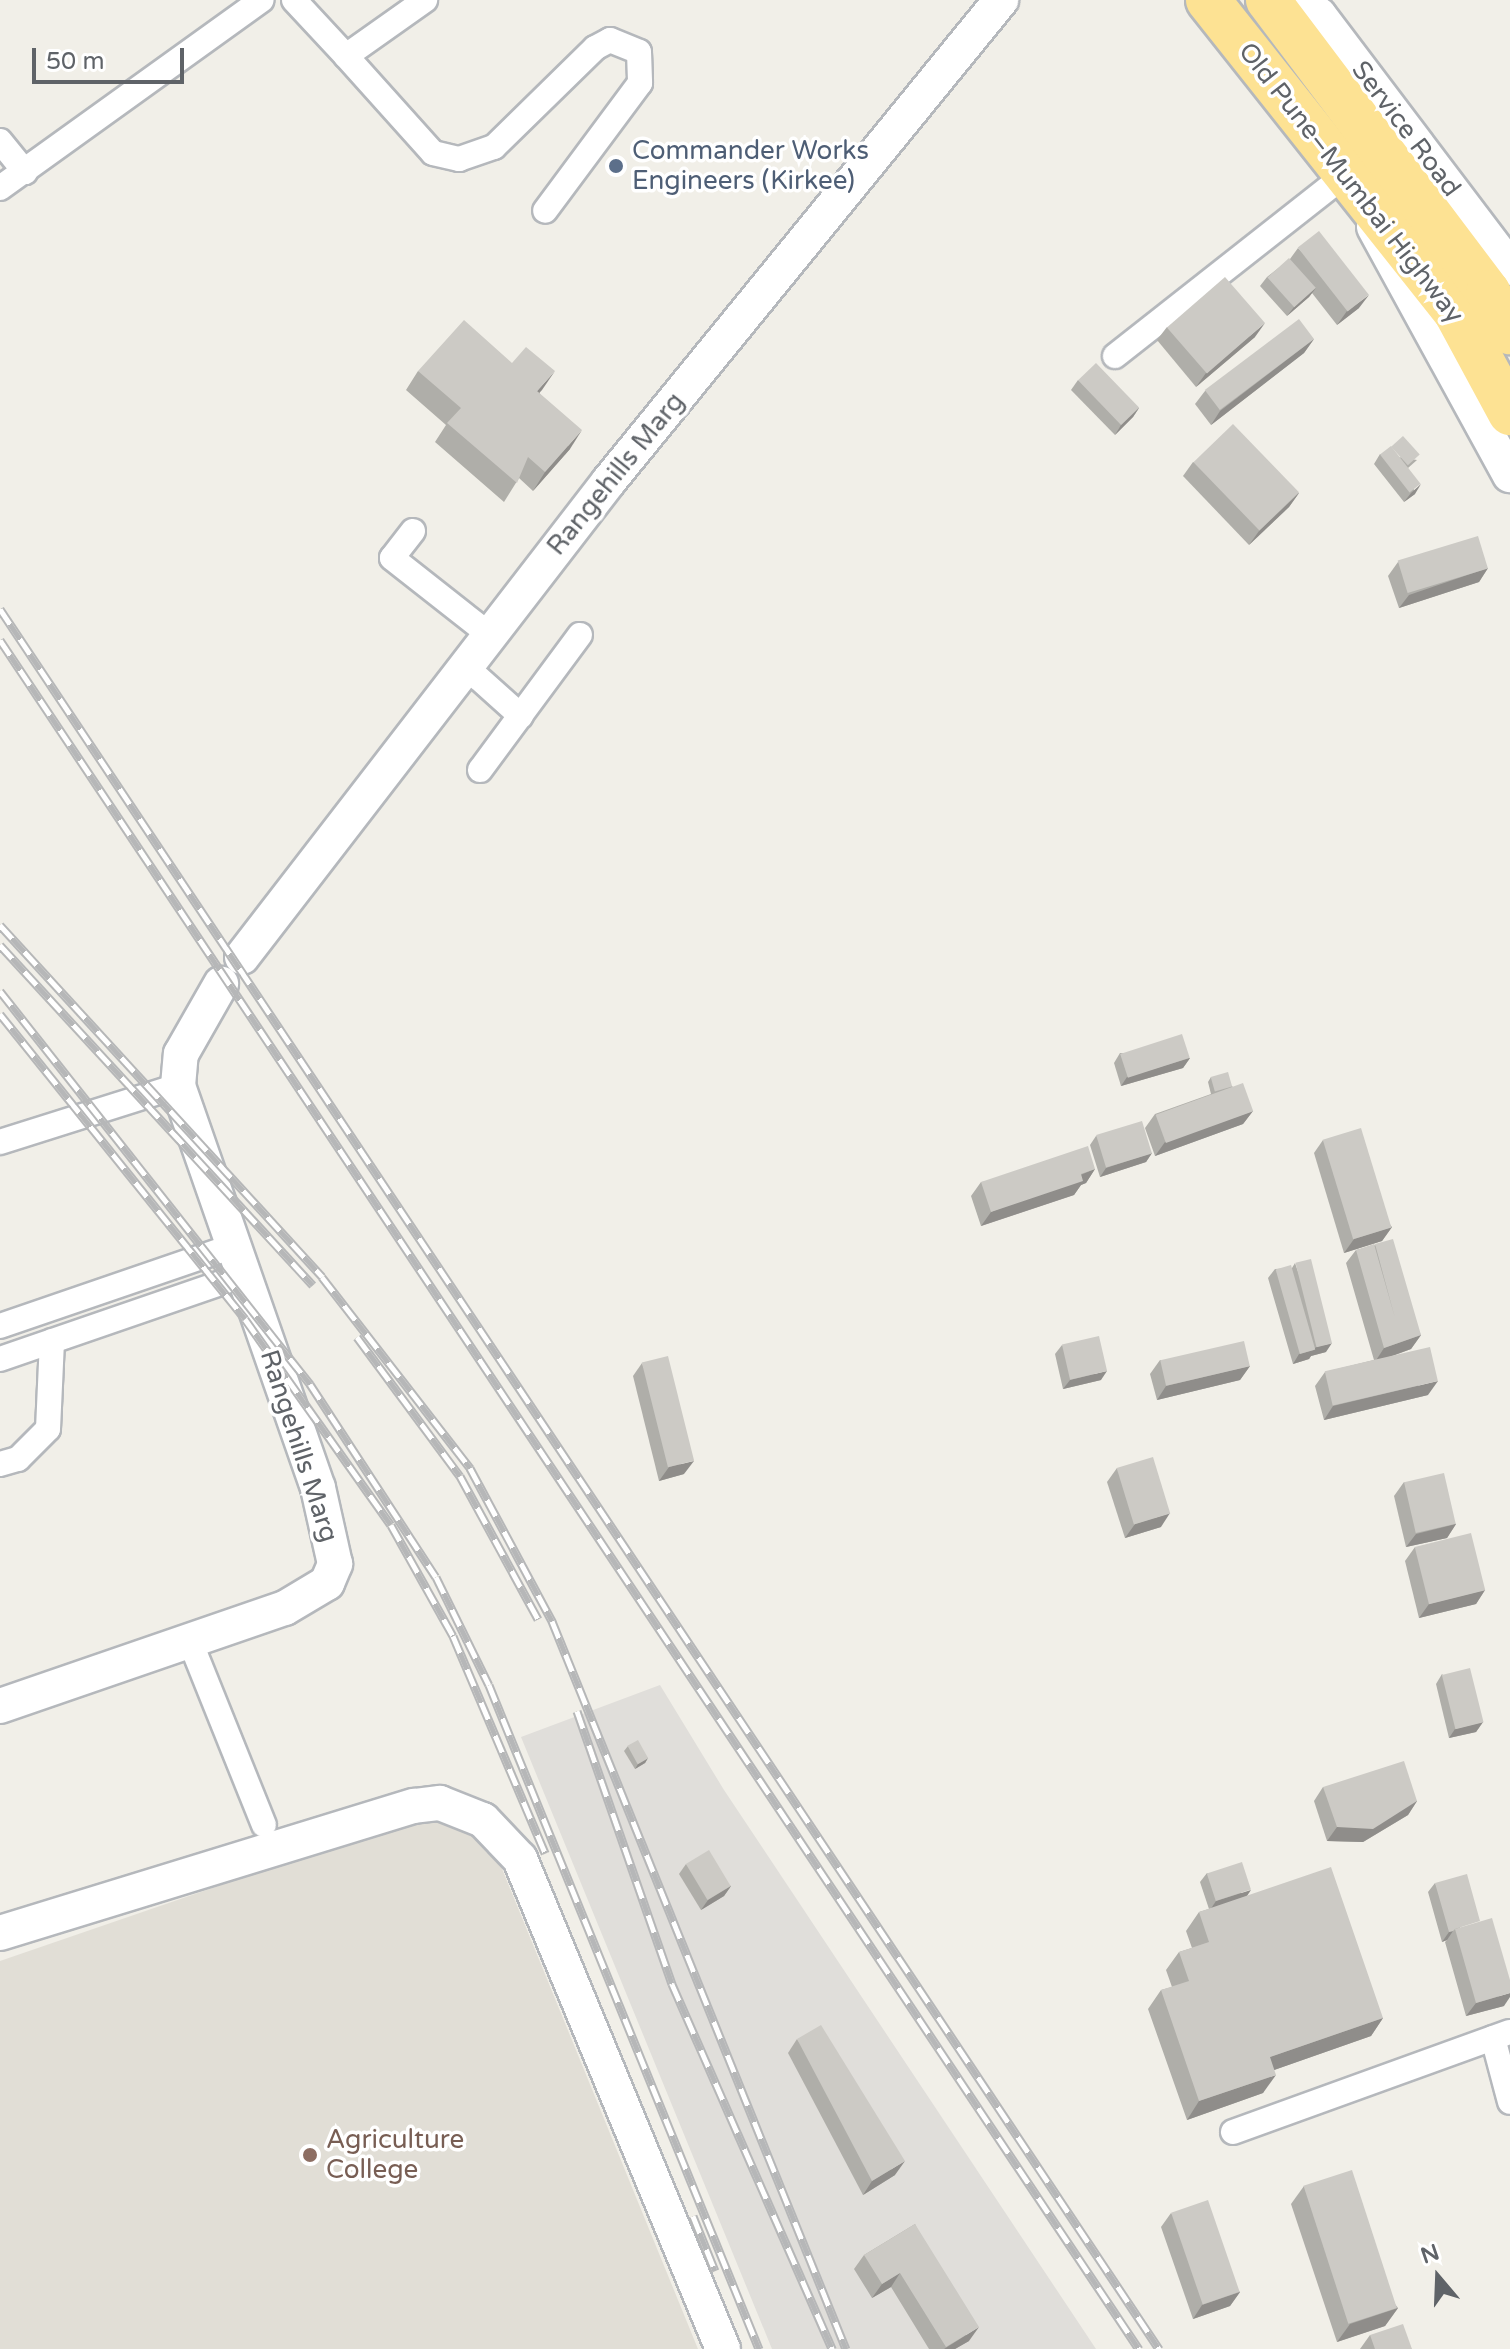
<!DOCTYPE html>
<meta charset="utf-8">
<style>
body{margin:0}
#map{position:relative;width:1510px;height:2349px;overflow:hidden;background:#f1efe8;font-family:"Varela Round",sans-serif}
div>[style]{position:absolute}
.industrial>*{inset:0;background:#e0deda}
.education>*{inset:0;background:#e1ded6}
.roads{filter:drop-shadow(2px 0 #b5b8bc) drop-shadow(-2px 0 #b5b8bc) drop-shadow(0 2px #b5b8bc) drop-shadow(0 -2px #b5b8bc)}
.street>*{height:24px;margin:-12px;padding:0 12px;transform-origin:12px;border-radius:12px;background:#fff}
.secondary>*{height:34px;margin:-17px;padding:0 17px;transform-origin:17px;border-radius:17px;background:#fff}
.highway>*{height:44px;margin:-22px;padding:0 22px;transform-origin:22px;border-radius:22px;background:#fde293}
.rail>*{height:9px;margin-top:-4.5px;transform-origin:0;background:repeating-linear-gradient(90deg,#fff 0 18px,#b6b7b8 0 36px);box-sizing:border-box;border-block:2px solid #b6b7b8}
.wall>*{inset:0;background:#afaea9}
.shaded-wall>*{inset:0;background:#8f8d8a}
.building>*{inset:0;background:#cccac5;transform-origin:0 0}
.dots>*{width:22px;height:22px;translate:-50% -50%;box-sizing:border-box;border:4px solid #fff;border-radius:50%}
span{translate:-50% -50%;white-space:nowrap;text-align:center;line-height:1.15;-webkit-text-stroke:7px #fff;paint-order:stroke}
.street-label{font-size:26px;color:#5f6368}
.service-label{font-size:26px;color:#4e5e75}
.left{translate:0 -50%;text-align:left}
.education-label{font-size:26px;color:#785e54}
.north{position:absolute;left:1398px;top:2237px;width:80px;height:80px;-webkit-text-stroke:6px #fff;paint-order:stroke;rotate:341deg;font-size:22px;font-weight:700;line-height:32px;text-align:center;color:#5f6368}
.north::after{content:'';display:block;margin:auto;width:28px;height:36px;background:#5f6368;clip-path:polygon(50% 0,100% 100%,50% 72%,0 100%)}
.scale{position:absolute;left:32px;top:48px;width:152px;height:36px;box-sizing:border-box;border:4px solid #5f6368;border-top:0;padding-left:10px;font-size:24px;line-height:28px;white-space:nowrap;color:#5f6368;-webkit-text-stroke:6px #fff;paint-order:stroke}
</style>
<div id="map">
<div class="industrial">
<i style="clip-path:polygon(660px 1685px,724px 1790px,1096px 2349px,772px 2349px,521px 1737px)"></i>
</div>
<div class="education">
<i style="clip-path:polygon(413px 1819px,446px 1821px,478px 1837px,498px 1859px,698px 2349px,0 2349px,0 1961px)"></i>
</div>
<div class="roads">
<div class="street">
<i style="left:294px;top:0;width:76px;rotate:47.1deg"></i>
<i style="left:346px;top:56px;width:97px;rotate:-35.3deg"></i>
<i style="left:346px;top:56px;width:130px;rotate:48.1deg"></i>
<i style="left:433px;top:153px;width:27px;rotate:13deg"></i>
<i style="left:459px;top:159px;width:37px;rotate:-19deg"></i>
<i style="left:494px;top:147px;width:141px;rotate:-44.4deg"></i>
<i style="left:595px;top:48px;width:17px;rotate:-28deg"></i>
<i style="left:610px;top:40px;width:31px;rotate:22deg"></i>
<i style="left:639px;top:52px;width:31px;rotate:88deg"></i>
<i style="left:640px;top:83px;width:159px;rotate:126.6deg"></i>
<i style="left:0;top:141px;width:40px;rotate:51deg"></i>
<i style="left:0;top:188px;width:322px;rotate:-35.7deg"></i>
<i style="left:1115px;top:356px;width:294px;rotate:-38.2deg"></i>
<i style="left:413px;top:531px;width:34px;rotate:128deg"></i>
<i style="left:392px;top:558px;width:125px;rotate:38.2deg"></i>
<i style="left:465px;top:666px;width:75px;rotate:41.8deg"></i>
<i style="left:480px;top:770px;width:168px;rotate:-53.5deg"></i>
<i style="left:0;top:1142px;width:187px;rotate:-17.5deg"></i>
<i style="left:0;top:1326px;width:244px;rotate:-18.9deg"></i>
<i style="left:0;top:1359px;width:255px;rotate:-19deg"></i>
<i style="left:0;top:1464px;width:19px;rotate:-16deg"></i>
<i style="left:18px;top:1459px;width:42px;rotate:-45deg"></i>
<i style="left:48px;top:1429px;width:88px;rotate:-87.4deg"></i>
<i style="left:190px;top:1641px;width:198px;rotate:68.1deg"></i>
<i style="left:1493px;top:2038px;width:66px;rotate:75.1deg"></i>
<i style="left:1233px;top:2132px;width:294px;rotate:-19.9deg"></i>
</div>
<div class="secondary">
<i style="left:1293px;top:0;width:30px;rotate:30deg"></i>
<i style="left:1319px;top:15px;width:317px;rotate:52.9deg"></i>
<i style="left:1374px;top:227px;width:283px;rotate:61.3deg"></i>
<i style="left:242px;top:957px;width:601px;rotate:-52.37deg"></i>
<i style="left:609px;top:481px;width:621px;rotate:-50.82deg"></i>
<i style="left:0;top:1706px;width:301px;rotate:-19deg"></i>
<i style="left:285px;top:1608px;width:49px;rotate:-30.8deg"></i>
<i style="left:327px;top:1583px;width:21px;rotate:-67deg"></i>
<i style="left:335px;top:1564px;width:78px;rotate:-102.6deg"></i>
<i style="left:318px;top:1488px;width:426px;rotate:-109.2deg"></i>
<i style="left:178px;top:1086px;width:32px;rotate:-85deg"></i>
<i style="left:181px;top:1054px;width:81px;rotate:-60.3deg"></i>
<i style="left:0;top:1933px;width:433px;rotate:-17.1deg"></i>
<i style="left:414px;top:1806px;width:26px;rotate:-7deg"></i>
<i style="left:440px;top:1803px;width:46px;rotate:21.6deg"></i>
<i style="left:483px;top:1820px;width:54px;rotate:46.5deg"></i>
<i style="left:520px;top:1859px;width:530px;rotate:67.5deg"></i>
</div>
<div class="highway">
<i style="left:1208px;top:0;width:399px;rotate:51.6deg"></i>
<i style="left:1456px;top:313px;width:114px;rotate:61.6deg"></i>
<i style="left:1268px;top:0;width:366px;rotate:53deg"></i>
<i style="left:1488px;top:292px;width:46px;rotate:61.2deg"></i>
</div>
</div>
<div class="rail">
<i style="left:0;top:609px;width:2091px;rotate:56.33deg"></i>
<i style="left:0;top:640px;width:2054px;rotate:56.32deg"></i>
<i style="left:0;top:925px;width:477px;rotate:47.5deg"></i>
<i style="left:322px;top:1277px;width:242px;rotate:52.2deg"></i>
<i style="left:470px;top:1468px;width:174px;rotate:61.8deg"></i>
<i style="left:552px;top:1621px;width:785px;rotate:68.01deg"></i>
<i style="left:0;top:945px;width:462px;rotate:47.4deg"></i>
<i style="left:0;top:991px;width:501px;rotate:51.73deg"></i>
<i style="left:310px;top:1384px;width:230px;rotate:56.9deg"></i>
<i style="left:436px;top:1577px;width:120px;rotate:63.9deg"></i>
<i style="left:489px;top:1685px;width:717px;rotate:67.87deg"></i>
<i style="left:0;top:1014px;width:391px;rotate:51.2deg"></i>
<i style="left:245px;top:1319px;width:252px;rotate:54.7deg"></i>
<i style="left:391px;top:1525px;width:127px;rotate:60.8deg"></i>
<i style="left:453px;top:1636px;width:236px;rotate:67deg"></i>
<i style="left:357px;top:1337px;width:173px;rotate:53.5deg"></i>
<i style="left:460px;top:1476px;width:163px;rotate:61.4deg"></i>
<i style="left:577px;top:1711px;width:289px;rotate:70.8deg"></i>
<i style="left:672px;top:1984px;width:399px;rotate:66.3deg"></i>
<i style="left:693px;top:2216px;width:59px;rotate:68.2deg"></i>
</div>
<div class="wall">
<i style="clip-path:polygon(1298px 248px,1359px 308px,1337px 325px,1312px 293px,1309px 297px,1287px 316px,1260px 286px,1267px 277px,1290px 259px)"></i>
<i style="clip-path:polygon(1167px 327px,1255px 337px,1196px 387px,1157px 340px)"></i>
<i style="clip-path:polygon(1314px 339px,1304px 353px,1211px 425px,1195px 404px,1205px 391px)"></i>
<i style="clip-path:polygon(418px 371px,539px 392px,570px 449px,533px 491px,519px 478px,504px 502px,435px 442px,446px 425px,406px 390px)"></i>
<i style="clip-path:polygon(1078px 380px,1139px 408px,1133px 417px,1115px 435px,1071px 390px)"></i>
<i style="clip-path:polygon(1380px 454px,1417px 460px,1408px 468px,1415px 494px,1404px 502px,1374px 464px)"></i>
<i style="clip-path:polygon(1193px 462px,1299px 493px,1289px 507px,1249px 545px,1183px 476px)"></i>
<i style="clip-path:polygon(1398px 562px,1488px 568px,1479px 582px,1399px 608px,1388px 576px)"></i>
<i style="clip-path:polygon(1120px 1053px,1190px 1058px,1183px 1068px,1121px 1086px,1114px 1063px)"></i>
<i style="clip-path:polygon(1211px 1077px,1232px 1086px,1253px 1111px,1243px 1124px,1155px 1156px,1145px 1128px,1155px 1114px,1211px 1094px,1208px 1082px)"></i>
<i style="clip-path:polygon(1096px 1136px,1152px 1153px,1146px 1162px,1100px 1177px,1090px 1145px)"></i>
<i style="clip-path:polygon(1323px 1140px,1392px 1227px,1382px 1241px,1344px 1253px,1314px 1153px)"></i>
<i style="clip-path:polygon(1095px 1169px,1086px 1183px,1081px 1185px,1074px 1195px,981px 1226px,971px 1196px,981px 1182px)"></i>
<i style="clip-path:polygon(1375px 1244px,1421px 1335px,1411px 1349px,1390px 1357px,1428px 1395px,1324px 1420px,1315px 1386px,1325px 1372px,1374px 1360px,1346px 1263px,1356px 1250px,1374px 1246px)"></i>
<i style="clip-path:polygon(1295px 1263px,1326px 1352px,1311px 1356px,1309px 1359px,1293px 1364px,1268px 1278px,1275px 1269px,1292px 1268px)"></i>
<i style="clip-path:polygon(1062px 1345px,1101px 1380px,1063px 1389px,1055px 1354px)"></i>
<i style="clip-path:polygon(1160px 1360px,1250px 1366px,1240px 1380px,1157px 1400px,1150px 1374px)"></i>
<i style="clip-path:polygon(642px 1363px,684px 1474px,659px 1481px,633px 1376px)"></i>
<i style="clip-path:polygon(1117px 1468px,1161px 1527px,1125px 1538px,1107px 1482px)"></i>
<i style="clip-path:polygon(1404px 1482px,1456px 1524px,1447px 1538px,1406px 1547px,1394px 1496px)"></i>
<i style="clip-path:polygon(1415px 1547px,1485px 1590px,1476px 1604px,1419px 1618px,1405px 1561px)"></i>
<i style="clip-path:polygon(1442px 1674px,1483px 1722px,1476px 1732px,1449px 1738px,1436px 1684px)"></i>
<i style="clip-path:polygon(628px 1746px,648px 1758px,645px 1763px,635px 1769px,624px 1751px)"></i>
<i style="clip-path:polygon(1323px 1787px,1417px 1801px,1408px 1815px,1363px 1842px,1327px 1841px,1314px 1801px)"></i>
<i style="clip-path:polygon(686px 1864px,731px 1886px,724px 1896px,701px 1910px,679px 1874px)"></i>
<i style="clip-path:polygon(1207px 1873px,1247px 1896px,1383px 2018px,1371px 2036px,1274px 2070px,1263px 2093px,1187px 2120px,1148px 2009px,1161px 1990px,1172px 1987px,1166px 1970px,1179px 1952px,1192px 1948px,1186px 1931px,1199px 1912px,1209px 1909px,1200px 1882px)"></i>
<i style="clip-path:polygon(1435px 1883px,1504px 2006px,1466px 2016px,1445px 1942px,1447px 1940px,1442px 1942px,1428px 1892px)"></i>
<i style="clip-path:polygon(797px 2039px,895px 2175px,863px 2195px,788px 2053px)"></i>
<i style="clip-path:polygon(1304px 2186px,1398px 2308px,1385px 2326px,1337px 2342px,1291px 2204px)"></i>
<i style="clip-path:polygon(1171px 2213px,1240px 2292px,1230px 2306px,1193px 2319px,1161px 2227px)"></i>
<i style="clip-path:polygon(915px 2224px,969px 2341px,955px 2349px,929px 2349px,891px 2287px,872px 2298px,854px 2269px,864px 2255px)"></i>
<i style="clip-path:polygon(1370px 2335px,1412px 2349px,1360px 2349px)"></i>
</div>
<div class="shaded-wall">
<i style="clip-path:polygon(1316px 288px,1309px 297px,1287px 316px,1294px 307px)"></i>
<i style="clip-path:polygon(1369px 295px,1359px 308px,1337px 325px,1347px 311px)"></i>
<i style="clip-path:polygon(1265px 323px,1255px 337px,1196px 387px,1206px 373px)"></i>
<i style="clip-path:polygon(1314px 339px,1304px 353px,1211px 425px,1220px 411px)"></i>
<i style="clip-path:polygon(555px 371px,542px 390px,525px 409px,537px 391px)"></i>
<i style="clip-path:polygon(1139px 408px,1133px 417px,1115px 435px,1121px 425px)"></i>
<i style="clip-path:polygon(582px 430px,570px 449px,533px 491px,545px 472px)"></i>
<i style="clip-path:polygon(1421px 484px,1415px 494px,1404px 502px,1411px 493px)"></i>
<i style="clip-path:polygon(1299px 493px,1289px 507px,1249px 545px,1259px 531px)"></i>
<i style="clip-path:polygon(1488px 568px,1479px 582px,1399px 608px,1409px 595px)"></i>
<i style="clip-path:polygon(1190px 1058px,1183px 1068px,1121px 1086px,1127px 1077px)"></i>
<i style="clip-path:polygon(1253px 1111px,1243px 1124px,1155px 1156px,1165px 1142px)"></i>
<i style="clip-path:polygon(1152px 1153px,1146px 1162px,1100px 1177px,1106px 1168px)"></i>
<i style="clip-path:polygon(1095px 1169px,1086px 1183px,1081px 1185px,1074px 1195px,981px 1226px,991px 1212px)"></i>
<i style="clip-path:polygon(1392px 1227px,1382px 1241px,1344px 1253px,1354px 1239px)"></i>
<i style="clip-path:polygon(1421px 1335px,1411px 1349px,1375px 1362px,1384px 1348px)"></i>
<i style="clip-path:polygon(1332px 1343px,1326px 1352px,1311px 1356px,1309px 1359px,1293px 1364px,1299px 1354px,1314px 1350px,1316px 1347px)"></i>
<i style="clip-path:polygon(1250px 1366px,1240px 1380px,1157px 1400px,1166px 1386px)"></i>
<i style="clip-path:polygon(1107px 1371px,1101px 1380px,1063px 1389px,1070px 1380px)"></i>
<i style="clip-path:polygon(1438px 1381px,1428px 1395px,1324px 1420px,1333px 1406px)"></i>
<i style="clip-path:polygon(694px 1461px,684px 1474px,659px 1481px,669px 1467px)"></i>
<i style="clip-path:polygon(1170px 1513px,1161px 1527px,1125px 1538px,1135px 1524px)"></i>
<i style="clip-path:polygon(1456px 1524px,1447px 1538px,1406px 1547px,1416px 1534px)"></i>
<i style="clip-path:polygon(1485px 1590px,1476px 1604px,1419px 1618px,1429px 1604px)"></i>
<i style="clip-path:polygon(1483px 1722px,1476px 1732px,1449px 1738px,1455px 1729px)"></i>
<i style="clip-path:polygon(648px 1758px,645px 1763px,635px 1769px,638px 1764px)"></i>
<i style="clip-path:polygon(1417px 1801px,1408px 1815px,1363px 1842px,1327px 1841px,1337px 1827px)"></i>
<i style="clip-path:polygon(731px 1886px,724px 1896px,701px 1910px,708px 1900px)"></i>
<i style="clip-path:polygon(1251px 1890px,1245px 1899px,1210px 1910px,1216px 1901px)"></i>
<i style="clip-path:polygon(1453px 1931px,1447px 1940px,1442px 1942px,1449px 1932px)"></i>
<i style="clip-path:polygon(1510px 1993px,1510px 1997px,1504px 2006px,1466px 2016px,1476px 2003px)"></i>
<i style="clip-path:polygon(1383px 2018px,1371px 2036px,1257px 2076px,1270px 2057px)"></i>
<i style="clip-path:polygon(1276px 2075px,1263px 2093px,1187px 2120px,1199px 2101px)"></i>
<i style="clip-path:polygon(905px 2161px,895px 2175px,863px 2195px,872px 2181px)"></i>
<i style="clip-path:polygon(900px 2273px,891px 2287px,872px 2298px,882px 2284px)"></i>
<i style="clip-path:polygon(1240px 2292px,1230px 2306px,1193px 2319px,1202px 2305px)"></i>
<i style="clip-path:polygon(1398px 2308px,1385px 2326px,1337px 2342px,1350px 2324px)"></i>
<i style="clip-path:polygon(979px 2327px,969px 2341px,955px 2349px,944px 2349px)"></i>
</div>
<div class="building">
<i style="left:1319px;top:231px;width:81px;height:27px;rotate:52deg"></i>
<i style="left:1289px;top:258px;width:40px;height:29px;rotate:48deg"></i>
<i style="left:1225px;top:277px;width:61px;height:77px;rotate:49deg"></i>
<i style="left:1299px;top:319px;width:25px;height:118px;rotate:53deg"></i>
<i style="clip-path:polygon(464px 320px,512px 363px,526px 347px,555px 371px,537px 391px,582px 430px,545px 472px,528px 457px,517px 483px,447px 423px,461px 408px,418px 371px)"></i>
<i style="left:1096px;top:363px;width:62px;height:25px;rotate:46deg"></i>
<i style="left:1233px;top:424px;width:95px;height:55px;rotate:46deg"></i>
<i style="left:1403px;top:436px;width:25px;height:16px;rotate:48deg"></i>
<i style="left:1391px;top:446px;width:48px;height:14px;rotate:52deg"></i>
<i style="left:1478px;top:536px;width:34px;height:84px;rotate:73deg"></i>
<i style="left:1182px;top:1034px;width:25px;height:65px;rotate:72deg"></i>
<i style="left:1228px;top:1072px;width:15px;height:18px;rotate:74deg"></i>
<i style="left:1243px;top:1083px;width:30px;height:93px;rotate:70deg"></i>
<i style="left:1142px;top:1121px;width:34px;height:48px;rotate:73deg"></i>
<i style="left:1361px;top:1128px;width:104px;height:40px;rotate:73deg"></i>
<i style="clip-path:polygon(1088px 1146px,1095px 1169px,1081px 1174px,1083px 1181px,991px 1212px,981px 1182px)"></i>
<i style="clip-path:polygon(1393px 1239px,1421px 1335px,1384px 1348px,1356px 1250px,1374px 1244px,1395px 1318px,1375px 1244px)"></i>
<i style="left:1311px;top:1259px;width:87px;height:16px;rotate:76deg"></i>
<i style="left:1291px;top:1265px;width:88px;height:16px;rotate:74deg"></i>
<i style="left:1099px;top:1336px;width:36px;height:38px;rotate:77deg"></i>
<i style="left:1244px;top:1341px;width:26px;height:86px;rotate:77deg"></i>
<i style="left:1430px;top:1347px;width:35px;height:108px;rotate:77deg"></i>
<i style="left:668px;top:1356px;width:108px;height:27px;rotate:76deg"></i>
<i style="left:1153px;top:1457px;width:59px;height:38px;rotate:73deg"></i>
<i style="left:1444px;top:1473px;width:52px;height:41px;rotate:77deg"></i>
<i style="left:1471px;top:1533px;width:59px;height:58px;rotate:76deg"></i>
<i style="left:1470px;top:1668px;width:56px;height:29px;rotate:76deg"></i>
<i style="left:638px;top:1740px;width:21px;height:12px;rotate:61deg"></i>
<i style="clip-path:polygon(1404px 1761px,1417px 1801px,1373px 1829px,1337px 1827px,1323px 1787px)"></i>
<i style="left:709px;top:1850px;width:42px;height:27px;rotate:59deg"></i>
<i style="left:1242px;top:1862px;width:29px;height:37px;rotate:72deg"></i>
<i style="clip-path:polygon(1331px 1867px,1383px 2018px,1270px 2057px,1276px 2075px,1199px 2101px,1161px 1990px,1189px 1981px,1179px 1952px,1209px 1942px,1199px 1912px)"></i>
<i style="clip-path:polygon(1467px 1874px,1480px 1921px,1455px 1929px,1453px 1931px,1449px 1932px,1435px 1883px)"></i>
<i style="clip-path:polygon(1492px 1918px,1510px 1980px,1510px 1993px,1476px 2003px,1455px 1929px)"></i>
<i style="clip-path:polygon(821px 2025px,905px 2161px,872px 2181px,797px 2039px)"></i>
<i style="left:1352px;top:2170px;width:145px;height:51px;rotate:72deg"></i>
<i style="left:1208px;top:2200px;width:97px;height:39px;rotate:71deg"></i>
<i style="clip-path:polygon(915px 2224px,979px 2327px,946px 2347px,900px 2273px,882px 2284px,864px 2255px)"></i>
<i style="clip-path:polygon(1403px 2324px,1412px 2349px,1375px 2349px,1370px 2335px)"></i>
</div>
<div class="dots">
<i style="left:616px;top:166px;background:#5c6f8a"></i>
<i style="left:310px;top:2155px;background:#8d6e63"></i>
</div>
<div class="street-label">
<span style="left:1406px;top:129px;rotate:53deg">Service Road</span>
<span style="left:1351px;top:183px;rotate:52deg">Old Pune–Mumbai Highway</span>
<span style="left:616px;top:474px;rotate:-51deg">Rangehills Marg</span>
<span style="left:299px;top:1446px;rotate:72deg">Rangehills Marg</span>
</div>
<div class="service-label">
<span class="left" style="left:632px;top:166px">Commander Works<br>Engineers (Kirkee)</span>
</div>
<div class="education-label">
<span class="left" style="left:326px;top:2155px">Agriculture<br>College</span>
</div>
<div class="north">N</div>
<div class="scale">50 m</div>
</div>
